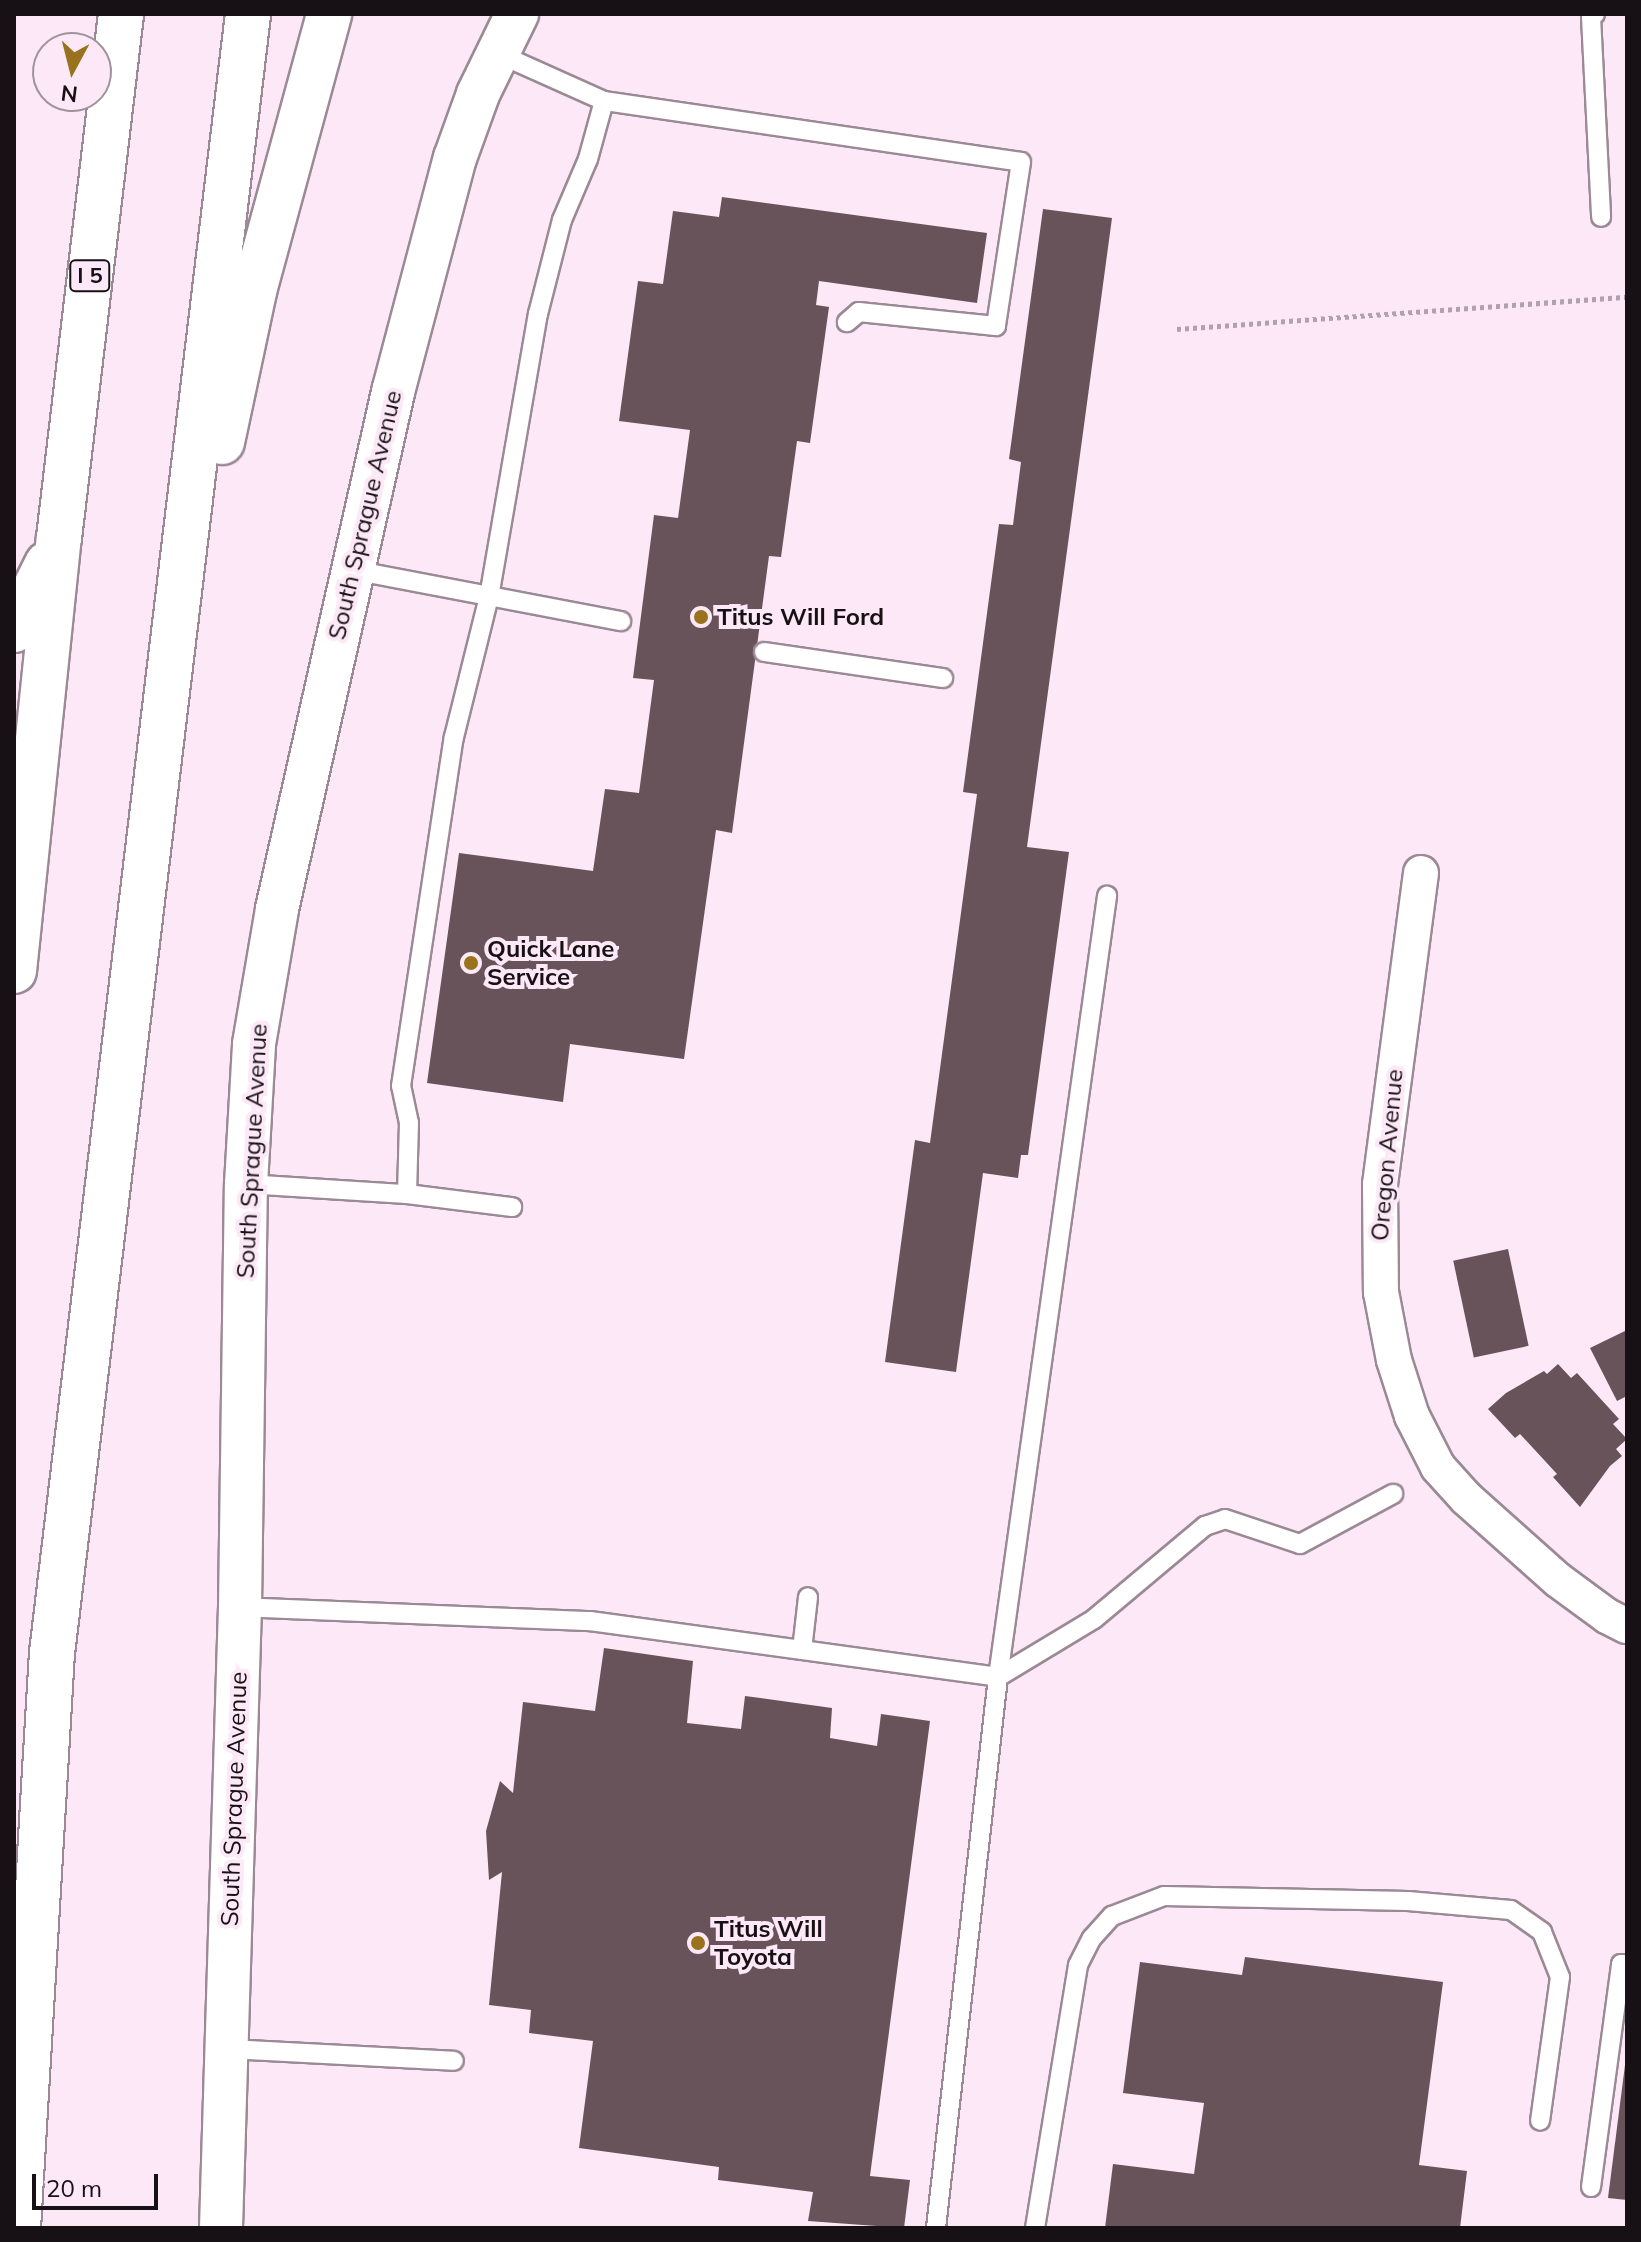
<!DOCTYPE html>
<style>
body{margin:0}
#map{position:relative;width:1641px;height:2242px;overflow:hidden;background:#fce8f6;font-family:Mulish,sans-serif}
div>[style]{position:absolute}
.building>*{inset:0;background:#675359;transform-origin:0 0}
.path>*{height:5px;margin-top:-2.5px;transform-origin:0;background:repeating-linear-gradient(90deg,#b1a1ac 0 4px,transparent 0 8px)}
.roads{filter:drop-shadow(2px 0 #9b8995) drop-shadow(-2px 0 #9b8995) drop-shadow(0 2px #9b8995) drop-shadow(0 -2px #9b8995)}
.service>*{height:18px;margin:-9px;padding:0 9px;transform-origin:9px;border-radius:9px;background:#fff}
.minor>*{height:34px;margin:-17px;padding:0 17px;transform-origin:17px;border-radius:17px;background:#fff}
.tertiary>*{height:42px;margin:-21px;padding:0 21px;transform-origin:21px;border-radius:21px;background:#fff}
.motorway>*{height:44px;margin:-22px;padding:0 22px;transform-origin:22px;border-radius:22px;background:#fff}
.dots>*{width:22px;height:22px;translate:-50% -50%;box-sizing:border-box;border:4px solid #fce8f6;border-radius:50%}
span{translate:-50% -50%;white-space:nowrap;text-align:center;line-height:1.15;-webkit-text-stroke:8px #fce8f6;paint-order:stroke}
.shield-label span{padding:2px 6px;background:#fce8f6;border:2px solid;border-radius:6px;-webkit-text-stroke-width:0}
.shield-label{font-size:22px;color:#171115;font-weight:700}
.street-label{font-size:24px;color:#171115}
.poi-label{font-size:24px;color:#171115;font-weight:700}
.left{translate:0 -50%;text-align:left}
.frame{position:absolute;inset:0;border:16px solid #171115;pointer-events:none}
.north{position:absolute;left:32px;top:32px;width:80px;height:80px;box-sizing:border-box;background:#fce8f6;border:2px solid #a0929c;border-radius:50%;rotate:187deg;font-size:22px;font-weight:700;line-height:32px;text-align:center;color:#171115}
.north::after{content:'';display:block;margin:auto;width:28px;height:36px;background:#98721d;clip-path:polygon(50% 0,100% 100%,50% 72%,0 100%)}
.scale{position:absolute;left:32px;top:2174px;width:126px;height:36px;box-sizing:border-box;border:4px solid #171115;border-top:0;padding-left:10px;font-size:24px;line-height:28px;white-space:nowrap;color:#171115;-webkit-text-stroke:6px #fce8f6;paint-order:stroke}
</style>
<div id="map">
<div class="building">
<i style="clip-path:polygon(722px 197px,987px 233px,977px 303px,819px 281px,816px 305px,829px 307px,810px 443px,797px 441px,781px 557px,769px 556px,732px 833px,716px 830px,684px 1059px,570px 1044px,563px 1102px,427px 1083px,459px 853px,593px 871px,605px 789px,639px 793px,654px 680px,633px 678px,654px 515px,678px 518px,690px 430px,619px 421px,638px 281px,663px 284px,673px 211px,719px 217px)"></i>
<i style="clip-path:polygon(1043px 209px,1112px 218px,1027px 847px,1069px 852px,1028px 1155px,1021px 1155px,1018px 1178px,983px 1173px,956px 1372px,885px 1362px,915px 1140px,930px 1143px,977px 794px,963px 792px,999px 524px,1013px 525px,1021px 462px,1009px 459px)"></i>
<i style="left:1508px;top:1249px;width:99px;height:56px;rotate:78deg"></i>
<i style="clip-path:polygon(1627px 1330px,1627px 1396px,1617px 1401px,1590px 1348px)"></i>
<i style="clip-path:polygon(1558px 1364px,1571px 1378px,1577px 1373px,1619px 1419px,1613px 1424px,1627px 1439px,1616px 1449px,1622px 1456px,1610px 1466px,1580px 1507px,1553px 1477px,1557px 1474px,1520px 1434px,1515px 1438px,1488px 1409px,1506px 1393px,1544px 1371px,1547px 1374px)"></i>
<i style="clip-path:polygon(604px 1648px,693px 1661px,687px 1723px,741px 1729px,745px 1696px,832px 1708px,830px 1738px,877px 1746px,881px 1714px,930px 1721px,870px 2176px,910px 2180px,904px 2228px,808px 2221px,813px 2192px,718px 2180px,719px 2167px,579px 2148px,593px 2041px,529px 2033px,531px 2010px,489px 2005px,502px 1872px,489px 1880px,486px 1831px,500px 1781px,513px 1793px,523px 1702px,595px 1711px)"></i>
<i style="clip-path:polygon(1245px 1957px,1443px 1982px,1419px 2165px,1467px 2171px,1460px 2228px,1105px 2228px,1113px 2164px,1194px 2174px,1204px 2103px,1123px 2093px,1140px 1962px,1242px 1975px)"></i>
<i style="clip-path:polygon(1625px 2065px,1627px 2065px,1627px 2200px,1608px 2198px)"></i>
</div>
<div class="path">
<i style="left:1177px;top:329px;width:451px;rotate:-4.1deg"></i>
</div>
<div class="roads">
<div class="service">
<i style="left:1595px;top:14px;width:5px;rotate:143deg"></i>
<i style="left:1591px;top:17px;width:200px;rotate:87.1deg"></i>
<i style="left:499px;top:54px;width:115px;rotate:24.1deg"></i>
<i style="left:604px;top:101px;width:421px;rotate:8.3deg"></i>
<i style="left:1021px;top:162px;width:166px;rotate:98.7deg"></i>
<i style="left:996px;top:326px;width:138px;rotate:-174.2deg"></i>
<i style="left:859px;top:312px;width:16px;rotate:140deg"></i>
<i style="left:353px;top:570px;width:273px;rotate:10.8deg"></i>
<i style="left:764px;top:652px;width:181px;rotate:8.3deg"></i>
<i style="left:246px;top:1184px;width:161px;rotate:3.6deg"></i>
<i style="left:407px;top:1194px;width:106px;rotate:7.1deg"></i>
<i style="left:407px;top:1194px;width:71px;rotate:-88.4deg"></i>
<i style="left:409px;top:1123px;width:38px;rotate:-102deg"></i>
<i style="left:401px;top:1086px;width:353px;rotate:-81.4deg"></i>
<i style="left:454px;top:737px;width:144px;rotate:-76deg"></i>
<i style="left:489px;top:597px;width:287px;rotate:-80.2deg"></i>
<i style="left:538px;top:314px;width:97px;rotate:-75.7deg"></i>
<i style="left:562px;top:220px;width:66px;rotate:-66.9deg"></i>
<i style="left:588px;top:159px;width:60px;rotate:-74.6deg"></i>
<i style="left:240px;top:1607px;width:350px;rotate:2.3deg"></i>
<i style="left:590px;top:1621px;width:412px;rotate:7.8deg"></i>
<i style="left:998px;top:1677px;width:554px;rotate:96.42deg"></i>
<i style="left:802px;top:1650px;width:53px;rotate:-83.5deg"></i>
<i style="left:998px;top:1677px;width:789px;rotate:-82.05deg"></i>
<i style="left:998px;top:1677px;width:112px;rotate:-31.1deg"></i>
<i style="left:1094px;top:1619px;width:145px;rotate:-40deg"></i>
<i style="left:1205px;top:1526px;width:21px;rotate:-19deg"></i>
<i style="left:1225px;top:1519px;width:79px;rotate:18.4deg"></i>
<i style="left:1300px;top:1544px;width:106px;rotate:-28.3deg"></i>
<i style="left:228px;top:2049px;width:226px;rotate:3deg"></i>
<i style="left:1591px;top:2187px;width:225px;rotate:-82.3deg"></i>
<i style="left:1621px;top:1964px;width:6px;rotate:9deg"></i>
<i style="left:1035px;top:2228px;width:266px;rotate:-80.7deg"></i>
<i style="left:1078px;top:1965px;width:30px;rotate:-63deg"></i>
<i style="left:1092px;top:1938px;width:30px;rotate:-48deg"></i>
<i style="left:1112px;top:1916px;width:56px;rotate:-21deg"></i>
<i style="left:1164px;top:1896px;width:244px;rotate:1.2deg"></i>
<i style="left:1408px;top:1901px;width:103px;rotate:5deg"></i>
<i style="left:1511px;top:1910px;width:38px;rotate:35deg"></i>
<i style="left:1542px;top:1932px;width:48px;rotate:68.2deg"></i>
<i style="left:1560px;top:1977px;width:145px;rotate:97.9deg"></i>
</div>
<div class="minor">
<i style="left:1421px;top:873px;width:314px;rotate:97.5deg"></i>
<i style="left:1380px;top:1184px;width:108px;rotate:89.5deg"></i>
<i style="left:1381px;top:1292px;width:69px;rotate:79.2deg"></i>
<i style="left:1394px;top:1360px;width:59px;rotate:72.2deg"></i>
<i style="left:1412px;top:1416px;width:57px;rotate:63deg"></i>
<i style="left:1438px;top:1467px;width:42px;rotate:47.9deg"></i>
<i style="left:1466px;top:1498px;width:123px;rotate:41.7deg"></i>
<i style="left:1558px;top:1580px;width:61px;rotate:36.3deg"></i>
<i style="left:1607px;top:1616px;width:22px;rotate:27deg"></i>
</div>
<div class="tertiary">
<i style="left:221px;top:2228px;width:621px;rotate:-88.25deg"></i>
<i style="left:240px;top:1607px;width:423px;rotate:-89.2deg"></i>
<i style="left:246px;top:1184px;width:140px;rotate:-86.7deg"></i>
<i style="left:254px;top:1044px;width:137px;rotate:-80.3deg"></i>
<i style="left:277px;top:909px;width:530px;rotate:-77.35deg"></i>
<i style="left:393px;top:392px;width:242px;rotate:-75.2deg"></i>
<i style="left:455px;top:158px;width:68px;rotate:-70.2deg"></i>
<i style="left:478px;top:94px;width:89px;rotate:-64deg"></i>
</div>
<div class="motorway">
<i style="left:222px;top:442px;width:154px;rotate:-78deg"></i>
<i style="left:254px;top:291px;width:287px;rotate:-74.8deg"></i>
<i style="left:14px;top:630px;width:74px;rotate:-63.4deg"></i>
<i style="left:14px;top:971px;width:435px;rotate:-84.1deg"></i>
<i style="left:59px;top:538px;width:528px;rotate:-83.25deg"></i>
<i style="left:18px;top:2228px;width:576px;rotate:-86.62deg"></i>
<i style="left:52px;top:1653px;width:1651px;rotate:-83.18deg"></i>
</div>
</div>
<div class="dots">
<i style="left:701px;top:617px;background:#98721d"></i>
<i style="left:471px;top:963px;background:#98721d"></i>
<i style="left:698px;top:1943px;background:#98721d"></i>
</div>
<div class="shield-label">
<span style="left:90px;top:276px">I 5</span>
</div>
<div class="street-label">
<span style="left:365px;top:515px;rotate:-77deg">South Sprague Avenue</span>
<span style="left:252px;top:1151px;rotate:-87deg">South Sprague Avenue</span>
<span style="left:1387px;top:1155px;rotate:-85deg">Oregon Avenue</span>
<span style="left:234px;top:1799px;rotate:-88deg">South Sprague Avenue</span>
</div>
<div class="poi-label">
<span class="left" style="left:717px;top:617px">Titus Will Ford</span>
<span class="left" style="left:487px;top:963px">Quick Lane<br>Service</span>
<span class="left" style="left:714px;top:1943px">Titus Will<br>Toyota</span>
</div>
<div class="frame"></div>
<div class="north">N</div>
<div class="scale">20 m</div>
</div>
